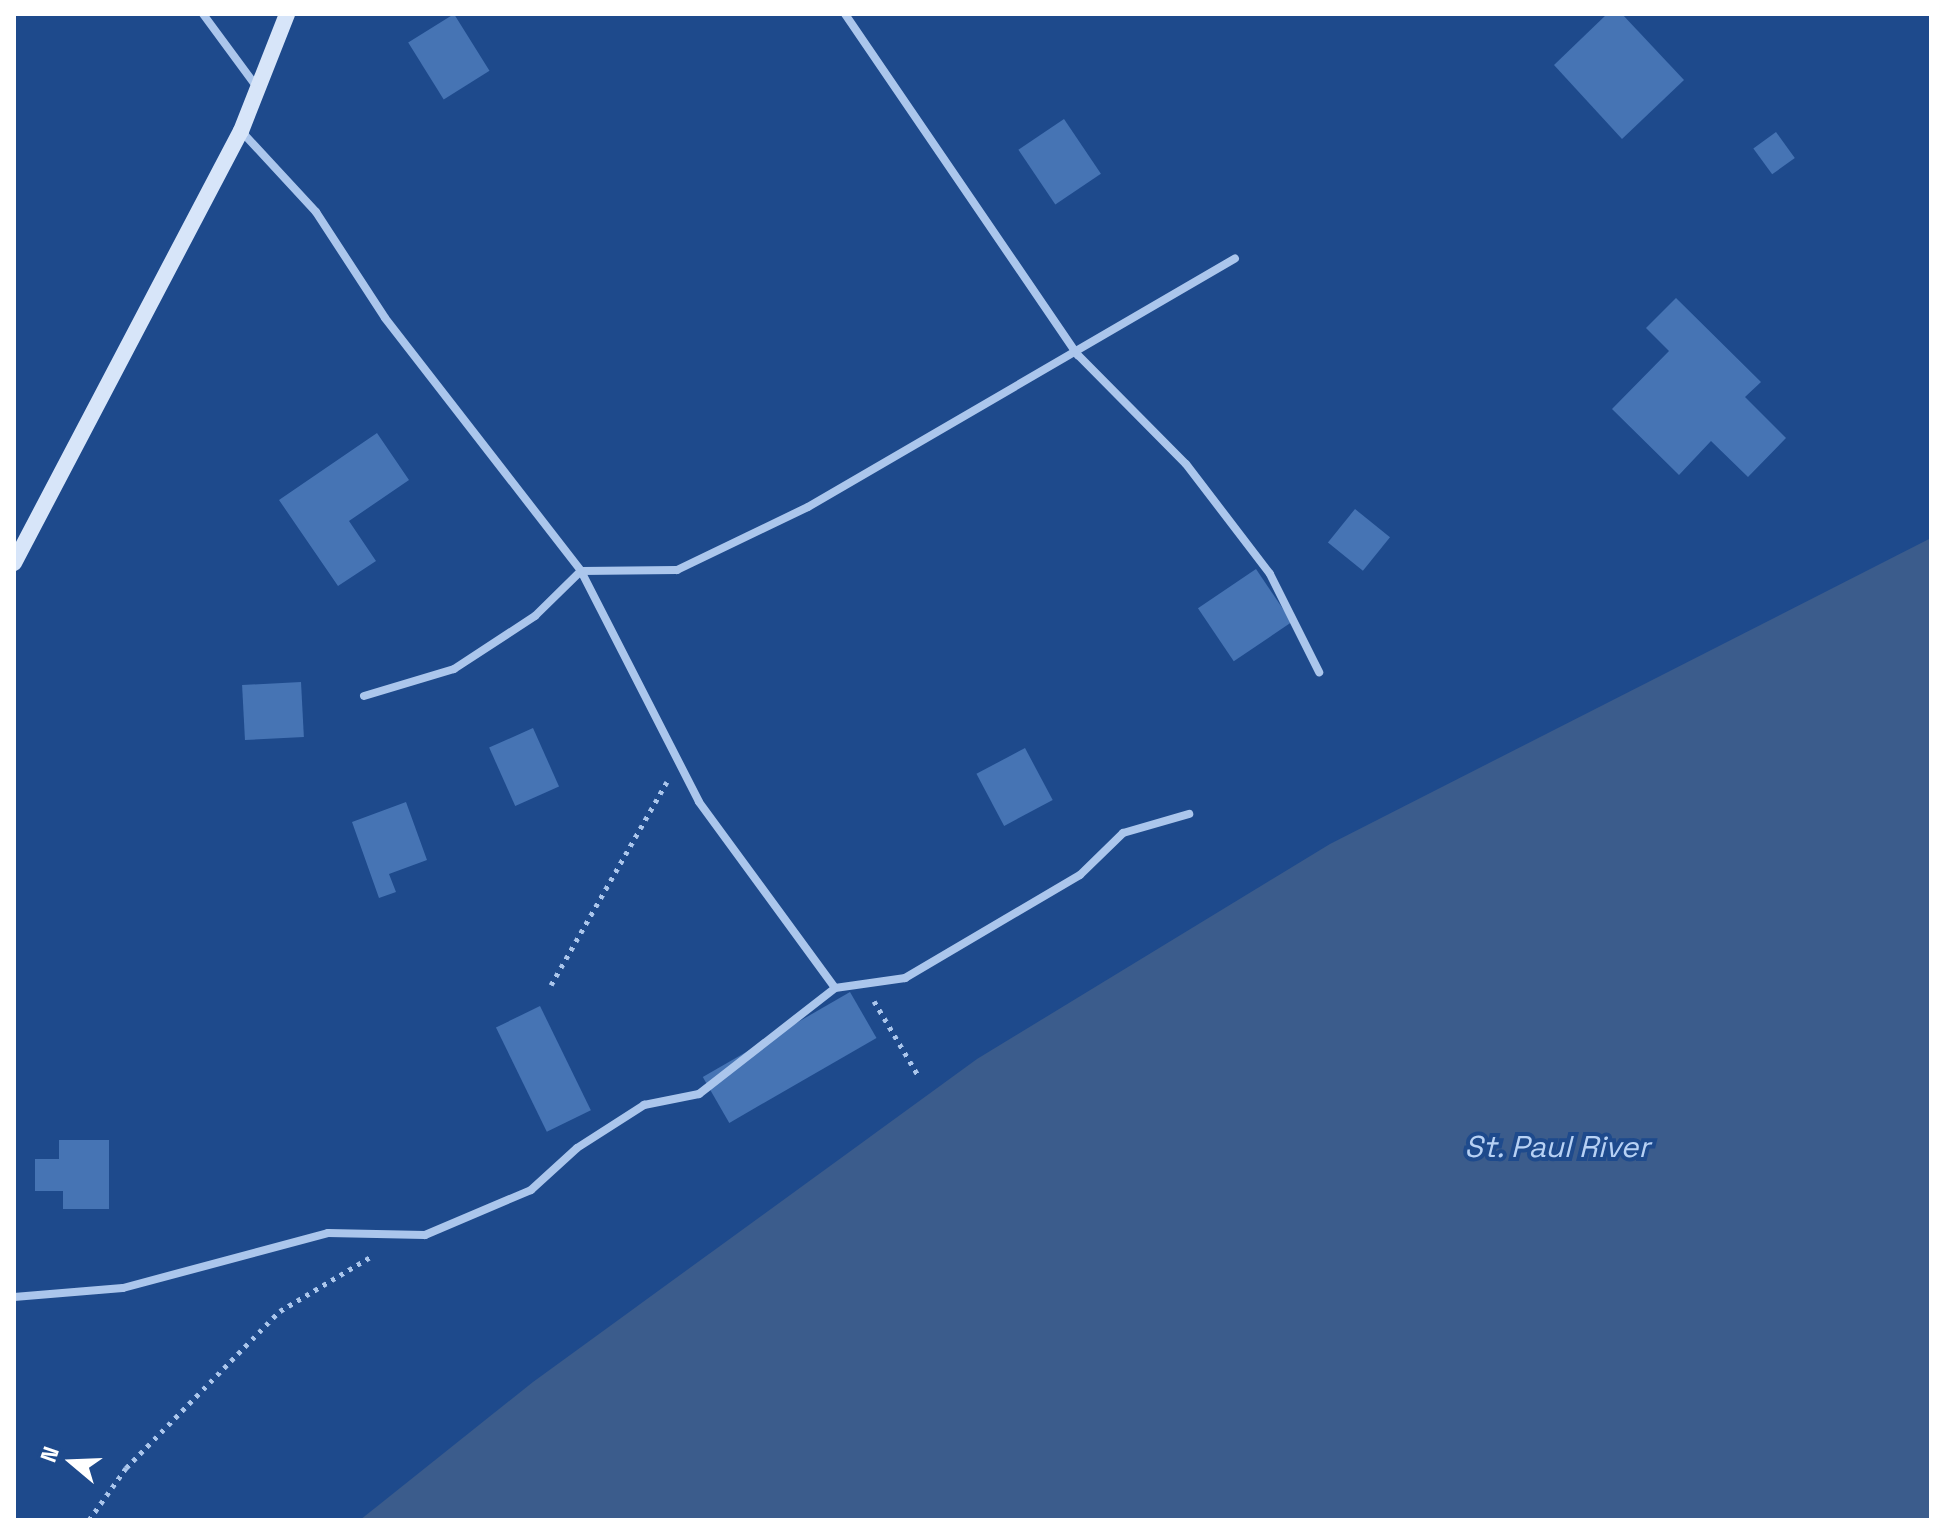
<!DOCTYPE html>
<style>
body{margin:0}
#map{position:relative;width:1945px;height:1534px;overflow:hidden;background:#1e4a8c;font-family:"Space Grotesk",sans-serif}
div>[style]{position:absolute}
.water>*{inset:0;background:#3b5c8c}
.building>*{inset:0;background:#4674b4;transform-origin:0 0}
.path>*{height:5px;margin-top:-2.5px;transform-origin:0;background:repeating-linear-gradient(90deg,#abc6ec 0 4px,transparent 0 10px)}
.street>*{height:8px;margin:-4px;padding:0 4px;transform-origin:4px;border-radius:4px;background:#abc6ec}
.secondary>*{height:16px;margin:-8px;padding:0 8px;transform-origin:8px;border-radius:8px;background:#d7e5f9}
span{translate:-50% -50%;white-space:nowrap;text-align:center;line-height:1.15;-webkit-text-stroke:8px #1e4a8c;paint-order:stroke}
.water-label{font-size:30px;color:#b7d1f4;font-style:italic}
.frame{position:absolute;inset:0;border:16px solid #fff;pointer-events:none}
.north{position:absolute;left:32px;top:1422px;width:80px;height:80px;-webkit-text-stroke:6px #1e4a8c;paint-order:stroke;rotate:289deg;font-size:22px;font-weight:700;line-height:32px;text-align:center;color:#fff}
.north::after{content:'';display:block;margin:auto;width:28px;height:36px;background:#fff;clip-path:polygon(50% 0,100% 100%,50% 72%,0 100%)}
</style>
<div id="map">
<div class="water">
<i style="clip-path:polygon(1931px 538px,1931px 1520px,360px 1520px,533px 1382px,977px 1059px,1330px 844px)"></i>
</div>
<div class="building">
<i style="left:454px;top:14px;width:67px;height:54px;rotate:58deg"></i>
<i style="clip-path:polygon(1607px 14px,1622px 14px,1684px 80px,1622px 139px,1554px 65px)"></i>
<i style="left:1064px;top:119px;width:66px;height:55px;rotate:56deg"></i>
<i style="left:1776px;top:132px;width:32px;height:28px;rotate:54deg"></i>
<i style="clip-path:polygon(1676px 298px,1761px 382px,1745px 397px,1786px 438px,1748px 477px,1711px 441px,1679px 475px,1612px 409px,1669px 351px,1646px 328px)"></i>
<i style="clip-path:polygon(377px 433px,409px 480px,349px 521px,376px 561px,338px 586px,279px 500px)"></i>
<i style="left:1355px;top:509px;width:45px;height:43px;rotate:39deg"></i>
<i style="left:1256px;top:569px;width:64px;height:70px;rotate:56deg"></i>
<i style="left:301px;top:682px;width:55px;height:59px;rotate:87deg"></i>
<i style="left:533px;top:728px;width:64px;height:48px;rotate:66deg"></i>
<i style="left:1025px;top:748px;width:59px;height:55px;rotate:62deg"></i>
<i style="clip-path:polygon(406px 802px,427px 860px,389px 874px,396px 892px,379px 898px,352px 822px)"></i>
<i style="left:850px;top:992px;width:53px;height:170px;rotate:60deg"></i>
<i style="left:540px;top:1006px;width:116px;height:49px;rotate:64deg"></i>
<i style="clip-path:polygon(59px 1140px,109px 1140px,109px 1209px,63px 1209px,63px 1191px,35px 1191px,35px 1159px,59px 1159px)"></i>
</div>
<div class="path">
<i style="left:551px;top:985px;width:234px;rotate:-60.3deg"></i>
<i style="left:874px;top:1001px;width:86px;rotate:59.3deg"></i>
<i style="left:89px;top:1520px;width:64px;rotate:-54.6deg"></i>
<i style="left:126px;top:1468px;width:220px;rotate:-45.6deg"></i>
<i style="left:280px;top:1311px;width:107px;rotate:-30.9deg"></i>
</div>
<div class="street">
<i style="left:203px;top:14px;width:89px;rotate:53.6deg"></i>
<i style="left:845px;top:14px;width:413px;rotate:55.7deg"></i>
<i style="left:1078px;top:355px;width:153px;rotate:45.3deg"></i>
<i style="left:1186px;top:464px;width:138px;rotate:52.6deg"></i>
<i style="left:1270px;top:574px;width:110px;rotate:63.4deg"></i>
<i style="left:242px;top:132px;width:109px;rotate:47.2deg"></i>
<i style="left:316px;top:212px;width:126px;rotate:56.9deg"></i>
<i style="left:385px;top:318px;width:320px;rotate:52.2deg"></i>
<i style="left:581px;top:571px;width:259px;rotate:62.9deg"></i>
<i style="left:699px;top:802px;width:230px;rotate:53.8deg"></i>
<i style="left:364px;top:696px;width:94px;rotate:-16.7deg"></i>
<i style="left:454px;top:669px;width:97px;rotate:-33.2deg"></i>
<i style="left:535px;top:616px;width:64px;rotate:-44.4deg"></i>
<i style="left:581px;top:571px;width:96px;rotate:-0.6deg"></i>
<i style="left:677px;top:570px;width:145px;rotate:-25.7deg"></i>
<i style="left:808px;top:507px;width:494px;rotate:-30.2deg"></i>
<i style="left:14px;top:1297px;width:109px;rotate:-4.7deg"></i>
<i style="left:123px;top:1288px;width:212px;rotate:-15deg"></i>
<i style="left:328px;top:1233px;width:97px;rotate:1.2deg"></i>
<i style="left:425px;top:1235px;width:115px;rotate:-23deg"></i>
<i style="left:531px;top:1190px;width:62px;rotate:-42.4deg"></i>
<i style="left:577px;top:1148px;width:80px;rotate:-32.7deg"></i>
<i style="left:644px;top:1105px;width:56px;rotate:-11.3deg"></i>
<i style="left:699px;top:1094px;width:172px;rotate:-37.9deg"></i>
<i style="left:835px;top:988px;width:71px;rotate:-8.1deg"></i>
<i style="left:905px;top:978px;width:203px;rotate:-30.5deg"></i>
<i style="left:1080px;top:875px;width:60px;rotate:-44.3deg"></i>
<i style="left:1123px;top:833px;width:69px;rotate:-16.1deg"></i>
</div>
<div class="secondary">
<i style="left:14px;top:563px;width:488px;rotate:-62.3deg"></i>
<i style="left:241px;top:131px;width:126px;rotate:-68.5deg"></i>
</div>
<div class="water-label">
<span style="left:1557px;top:1147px">St. Paul River</span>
</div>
<div class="frame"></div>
<div class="north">N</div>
</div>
